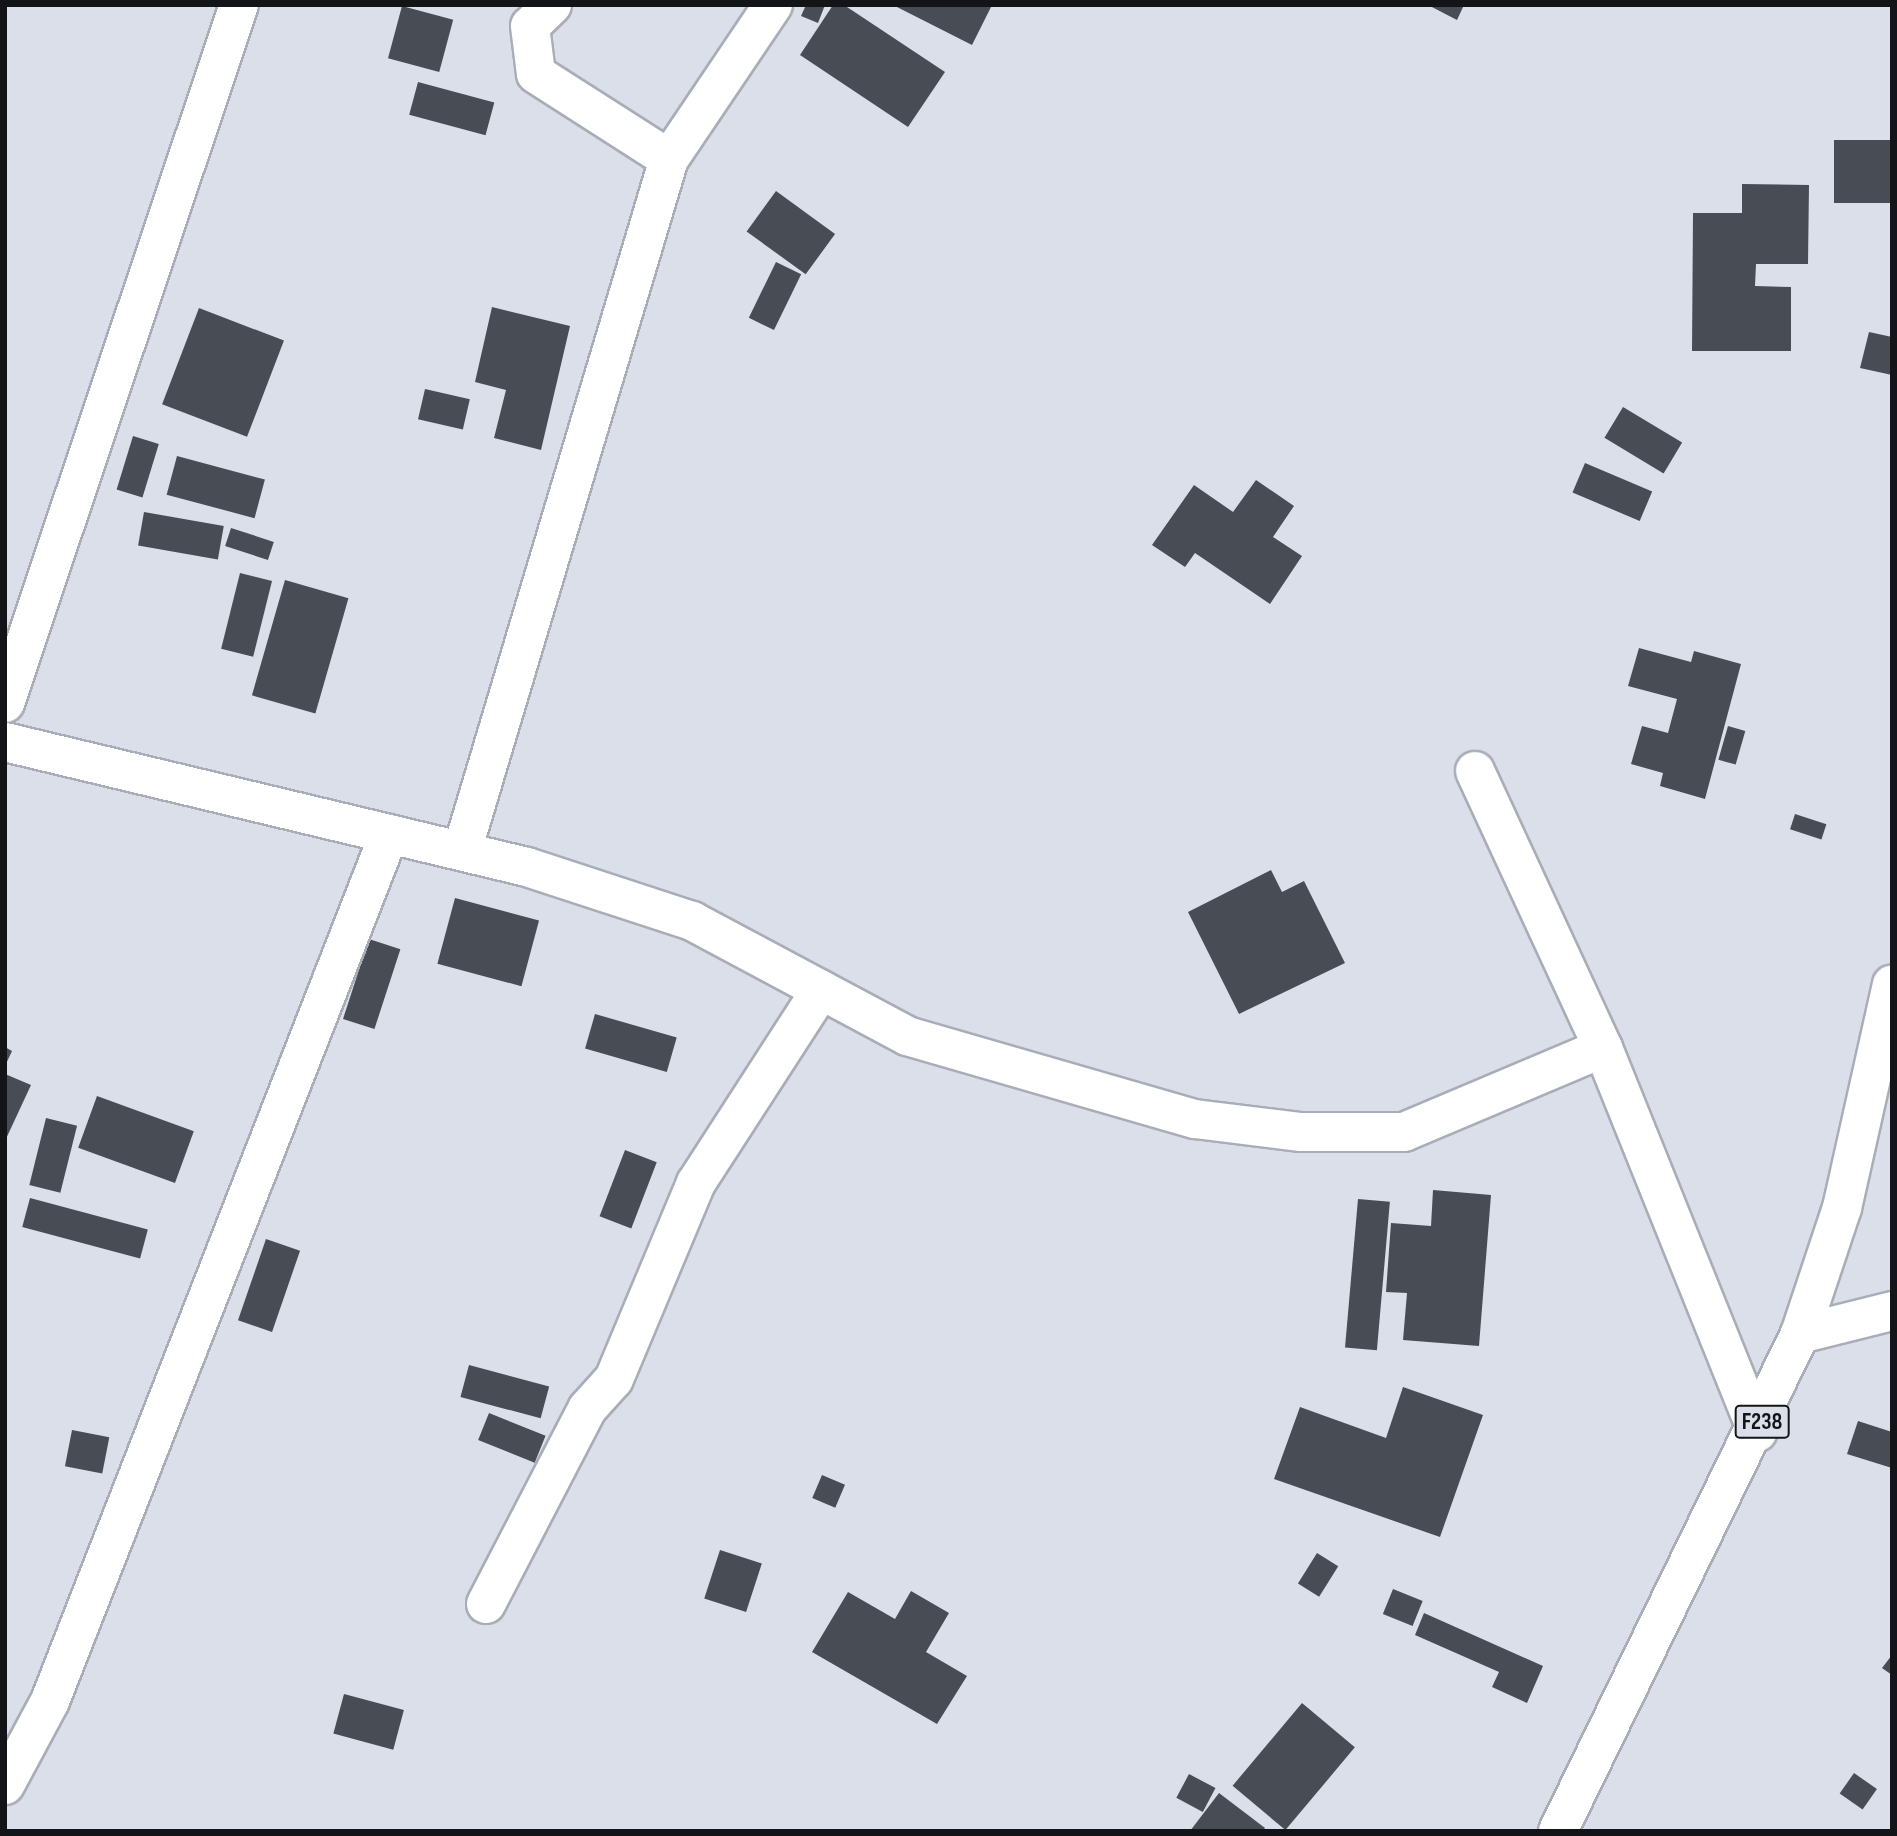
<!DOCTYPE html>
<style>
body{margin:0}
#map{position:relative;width:1897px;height:1836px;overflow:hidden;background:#dadfea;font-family:"Sofia Sans Condensed",sans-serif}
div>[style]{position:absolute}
.building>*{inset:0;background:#484c55;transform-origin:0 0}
.roads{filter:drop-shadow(2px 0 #a8adb7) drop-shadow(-2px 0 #a8adb7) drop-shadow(0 2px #a8adb7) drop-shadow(0 -2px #a8adb7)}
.minor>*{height:38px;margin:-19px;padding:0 19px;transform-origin:19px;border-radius:19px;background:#fff}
.major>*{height:38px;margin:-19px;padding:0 19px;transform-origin:19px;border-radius:19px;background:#fff}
span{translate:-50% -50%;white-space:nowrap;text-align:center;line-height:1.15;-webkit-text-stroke:7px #dadfea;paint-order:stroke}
.shield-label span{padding:2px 5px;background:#dadfea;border:2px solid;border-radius:5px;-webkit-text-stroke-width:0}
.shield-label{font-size:23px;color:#121417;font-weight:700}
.frame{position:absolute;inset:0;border:7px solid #121417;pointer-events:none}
</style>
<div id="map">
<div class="building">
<i style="clip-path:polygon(806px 5px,825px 5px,818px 23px,801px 16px)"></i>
<i style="clip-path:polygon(833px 5px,844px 5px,945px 72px,908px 127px,800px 55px)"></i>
<i style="clip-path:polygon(893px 5px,992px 5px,972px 45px)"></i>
<i style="clip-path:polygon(1428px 5px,1464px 5px,1457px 20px)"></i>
<i style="left:402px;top:6px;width:53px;height:54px;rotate:15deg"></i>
<i style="left:418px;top:82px;width:79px;height:34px;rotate:15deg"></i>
<i style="left:1892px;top:140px;width:63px;height:58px;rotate:90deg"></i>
<i style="clip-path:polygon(1742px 184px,1809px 185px,1808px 264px,1756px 264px,1755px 286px,1791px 287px,1791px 351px,1692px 351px,1693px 213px,1742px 213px)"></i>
<i style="left:776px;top:191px;width:73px;height:50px;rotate:36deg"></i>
<i style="left:776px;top:262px;width:28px;height:62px;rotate:26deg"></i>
<i style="clip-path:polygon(492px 307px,570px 326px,541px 450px,494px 438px,506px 390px,475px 382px)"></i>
<i style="left:199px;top:308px;width:91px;height:103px;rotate:21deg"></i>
<i style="clip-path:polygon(1869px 332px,1892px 337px,1892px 375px,1860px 368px)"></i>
<i style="left:425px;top:389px;width:46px;height:31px;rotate:13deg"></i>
<i style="left:1623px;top:407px;width:69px;height:36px;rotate:31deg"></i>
<i style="left:133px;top:436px;width:27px;height:56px;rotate:17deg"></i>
<i style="left:177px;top:456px;width:91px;height:40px;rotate:15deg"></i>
<i style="left:1585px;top:463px;width:73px;height:32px;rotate:23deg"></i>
<i style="clip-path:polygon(1256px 480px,1294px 506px,1273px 537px,1302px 556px,1270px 604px,1195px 553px,1185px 567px,1152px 545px,1194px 485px,1233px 512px)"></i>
<i style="left:144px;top:512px;width:81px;height:34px;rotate:10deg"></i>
<i style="left:231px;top:528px;width:45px;height:19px;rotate:18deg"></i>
<i style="left:240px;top:573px;width:33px;height:78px;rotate:14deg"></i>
<i style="left:285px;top:580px;width:66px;height:120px;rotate:16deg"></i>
<i style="clip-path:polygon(1639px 648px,1691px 662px,1694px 651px,1741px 664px,1705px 799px,1660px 786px,1663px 773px,1631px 764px,1642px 726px,1668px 733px,1677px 699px,1628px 686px)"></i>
<i style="left:1728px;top:726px;width:18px;height:35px;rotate:16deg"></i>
<i style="left:1795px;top:814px;width:33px;height:16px;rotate:18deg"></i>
<i style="clip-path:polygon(1271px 870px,1282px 892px,1304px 881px,1345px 963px,1239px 1014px,1188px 912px)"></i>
<i style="left:455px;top:898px;width:87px;height:68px;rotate:15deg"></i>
<i style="left:369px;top:939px;width:33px;height:84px;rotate:18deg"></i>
<i style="left:595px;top:1014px;width:85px;height:36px;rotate:16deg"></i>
<i style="clip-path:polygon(5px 1047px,12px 1051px,5px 1066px)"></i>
<i style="clip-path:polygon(5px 1074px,31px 1085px,5px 1141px)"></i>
<i style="left:97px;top:1096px;width:103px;height:55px;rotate:20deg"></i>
<i style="left:46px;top:1118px;width:32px;height:69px;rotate:14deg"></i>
<i style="left:625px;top:1150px;width:34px;height:71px;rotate:21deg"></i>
<i style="clip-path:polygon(1433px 1190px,1491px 1195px,1479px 1346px,1403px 1340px,1407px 1293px,1386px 1292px,1391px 1223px,1431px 1226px)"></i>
<i style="left:30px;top:1198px;width:122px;height:30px;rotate:15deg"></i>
<i style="left:1358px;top:1199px;width:32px;height:149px;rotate:5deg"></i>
<i style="left:266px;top:1239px;width:36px;height:86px;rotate:19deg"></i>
<i style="left:469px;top:1365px;width:83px;height:33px;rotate:15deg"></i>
<i style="clip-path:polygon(1403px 1387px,1483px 1415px,1440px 1537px,1274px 1479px,1300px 1407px,1386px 1438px)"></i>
<i style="left:489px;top:1413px;width:61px;height:29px;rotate:22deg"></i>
<i style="clip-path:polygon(1858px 1421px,1892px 1432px,1892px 1468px,1847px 1454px)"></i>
<i style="left:72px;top:1430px;width:38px;height:37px;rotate:11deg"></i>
<i style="left:822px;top:1475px;width:25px;height:25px;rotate:23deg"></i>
<i style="left:720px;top:1550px;width:44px;height:51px;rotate:18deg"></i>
<i style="left:1317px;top:1553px;width:25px;height:36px;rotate:32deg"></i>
<i style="left:1393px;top:1589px;width:32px;height:27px;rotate:22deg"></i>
<i style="clip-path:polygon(911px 1591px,949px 1613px,926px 1652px,967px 1676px,937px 1724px,812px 1652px,848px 1592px,895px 1619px)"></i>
<i style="clip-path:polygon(1424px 1613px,1543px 1666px,1527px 1703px,1492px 1687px,1499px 1672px,1415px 1635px)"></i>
<i style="clip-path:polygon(1892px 1655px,1892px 1675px,1882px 1668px)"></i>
<i style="left:344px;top:1694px;width:62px;height:41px;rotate:15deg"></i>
<i style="left:1302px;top:1703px;width:69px;height:108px;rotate:40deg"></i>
<i style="left:1854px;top:1773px;width:28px;height:25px;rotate:35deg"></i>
<i style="left:1189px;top:1774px;width:30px;height:27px;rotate:28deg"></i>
<i style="clip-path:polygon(1219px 1793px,1265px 1828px,1263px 1831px,1190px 1831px)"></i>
</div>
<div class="roads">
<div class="minor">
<i style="left:552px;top:5px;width:30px;rotate:136deg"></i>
<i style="left:530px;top:26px;width:48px;rotate:82.9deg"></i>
<i style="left:536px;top:74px;width:158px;rotate:32.6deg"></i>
<i style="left:5px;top:703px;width:736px;rotate:-71.47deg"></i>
<i style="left:5px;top:742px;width:537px;rotate:13.47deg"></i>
<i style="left:527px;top:867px;width:174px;rotate:18.1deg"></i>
<i style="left:692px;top:921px;width:244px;rotate:28.1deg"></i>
<i style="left:907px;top:1036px;width:300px;rotate:16.1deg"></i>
<i style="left:1195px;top:1119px;width:107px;rotate:7deg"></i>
<i style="left:1301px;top:1132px;width:103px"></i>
<i style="left:1404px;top:1132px;width:216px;rotate:-22.9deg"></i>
<i style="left:1475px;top:771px;width:305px;rotate:65.2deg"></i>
<i style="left:1603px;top:1048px;width:414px;rotate:68.1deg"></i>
<i style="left:462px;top:851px;width:722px;rotate:-73.35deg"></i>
<i style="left:669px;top:159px;width:186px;rotate:-56deg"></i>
<i style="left:1800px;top:1334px;width:95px;rotate:-14deg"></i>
<i style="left:486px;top:1604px;width:220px;rotate:-62.6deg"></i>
<i style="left:587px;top:1409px;width:40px;rotate:-48deg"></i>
<i style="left:614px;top:1379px;width:212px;rotate:-67.3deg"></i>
<i style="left:696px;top:1183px;width:230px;rotate:-57.1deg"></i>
<i style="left:5px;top:1785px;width:95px;rotate:-61.8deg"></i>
<i style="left:50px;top:1701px;width:931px;rotate:-68.64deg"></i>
</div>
<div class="major">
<i style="left:1558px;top:1831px;width:553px;rotate:-64.04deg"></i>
<i style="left:1800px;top:1334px;width:133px;rotate:-71.6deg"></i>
<i style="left:1842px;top:1208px;width:229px;rotate:-77.4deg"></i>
</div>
</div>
<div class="shield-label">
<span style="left:1762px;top:1422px">F238</span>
</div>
<div class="frame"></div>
</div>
